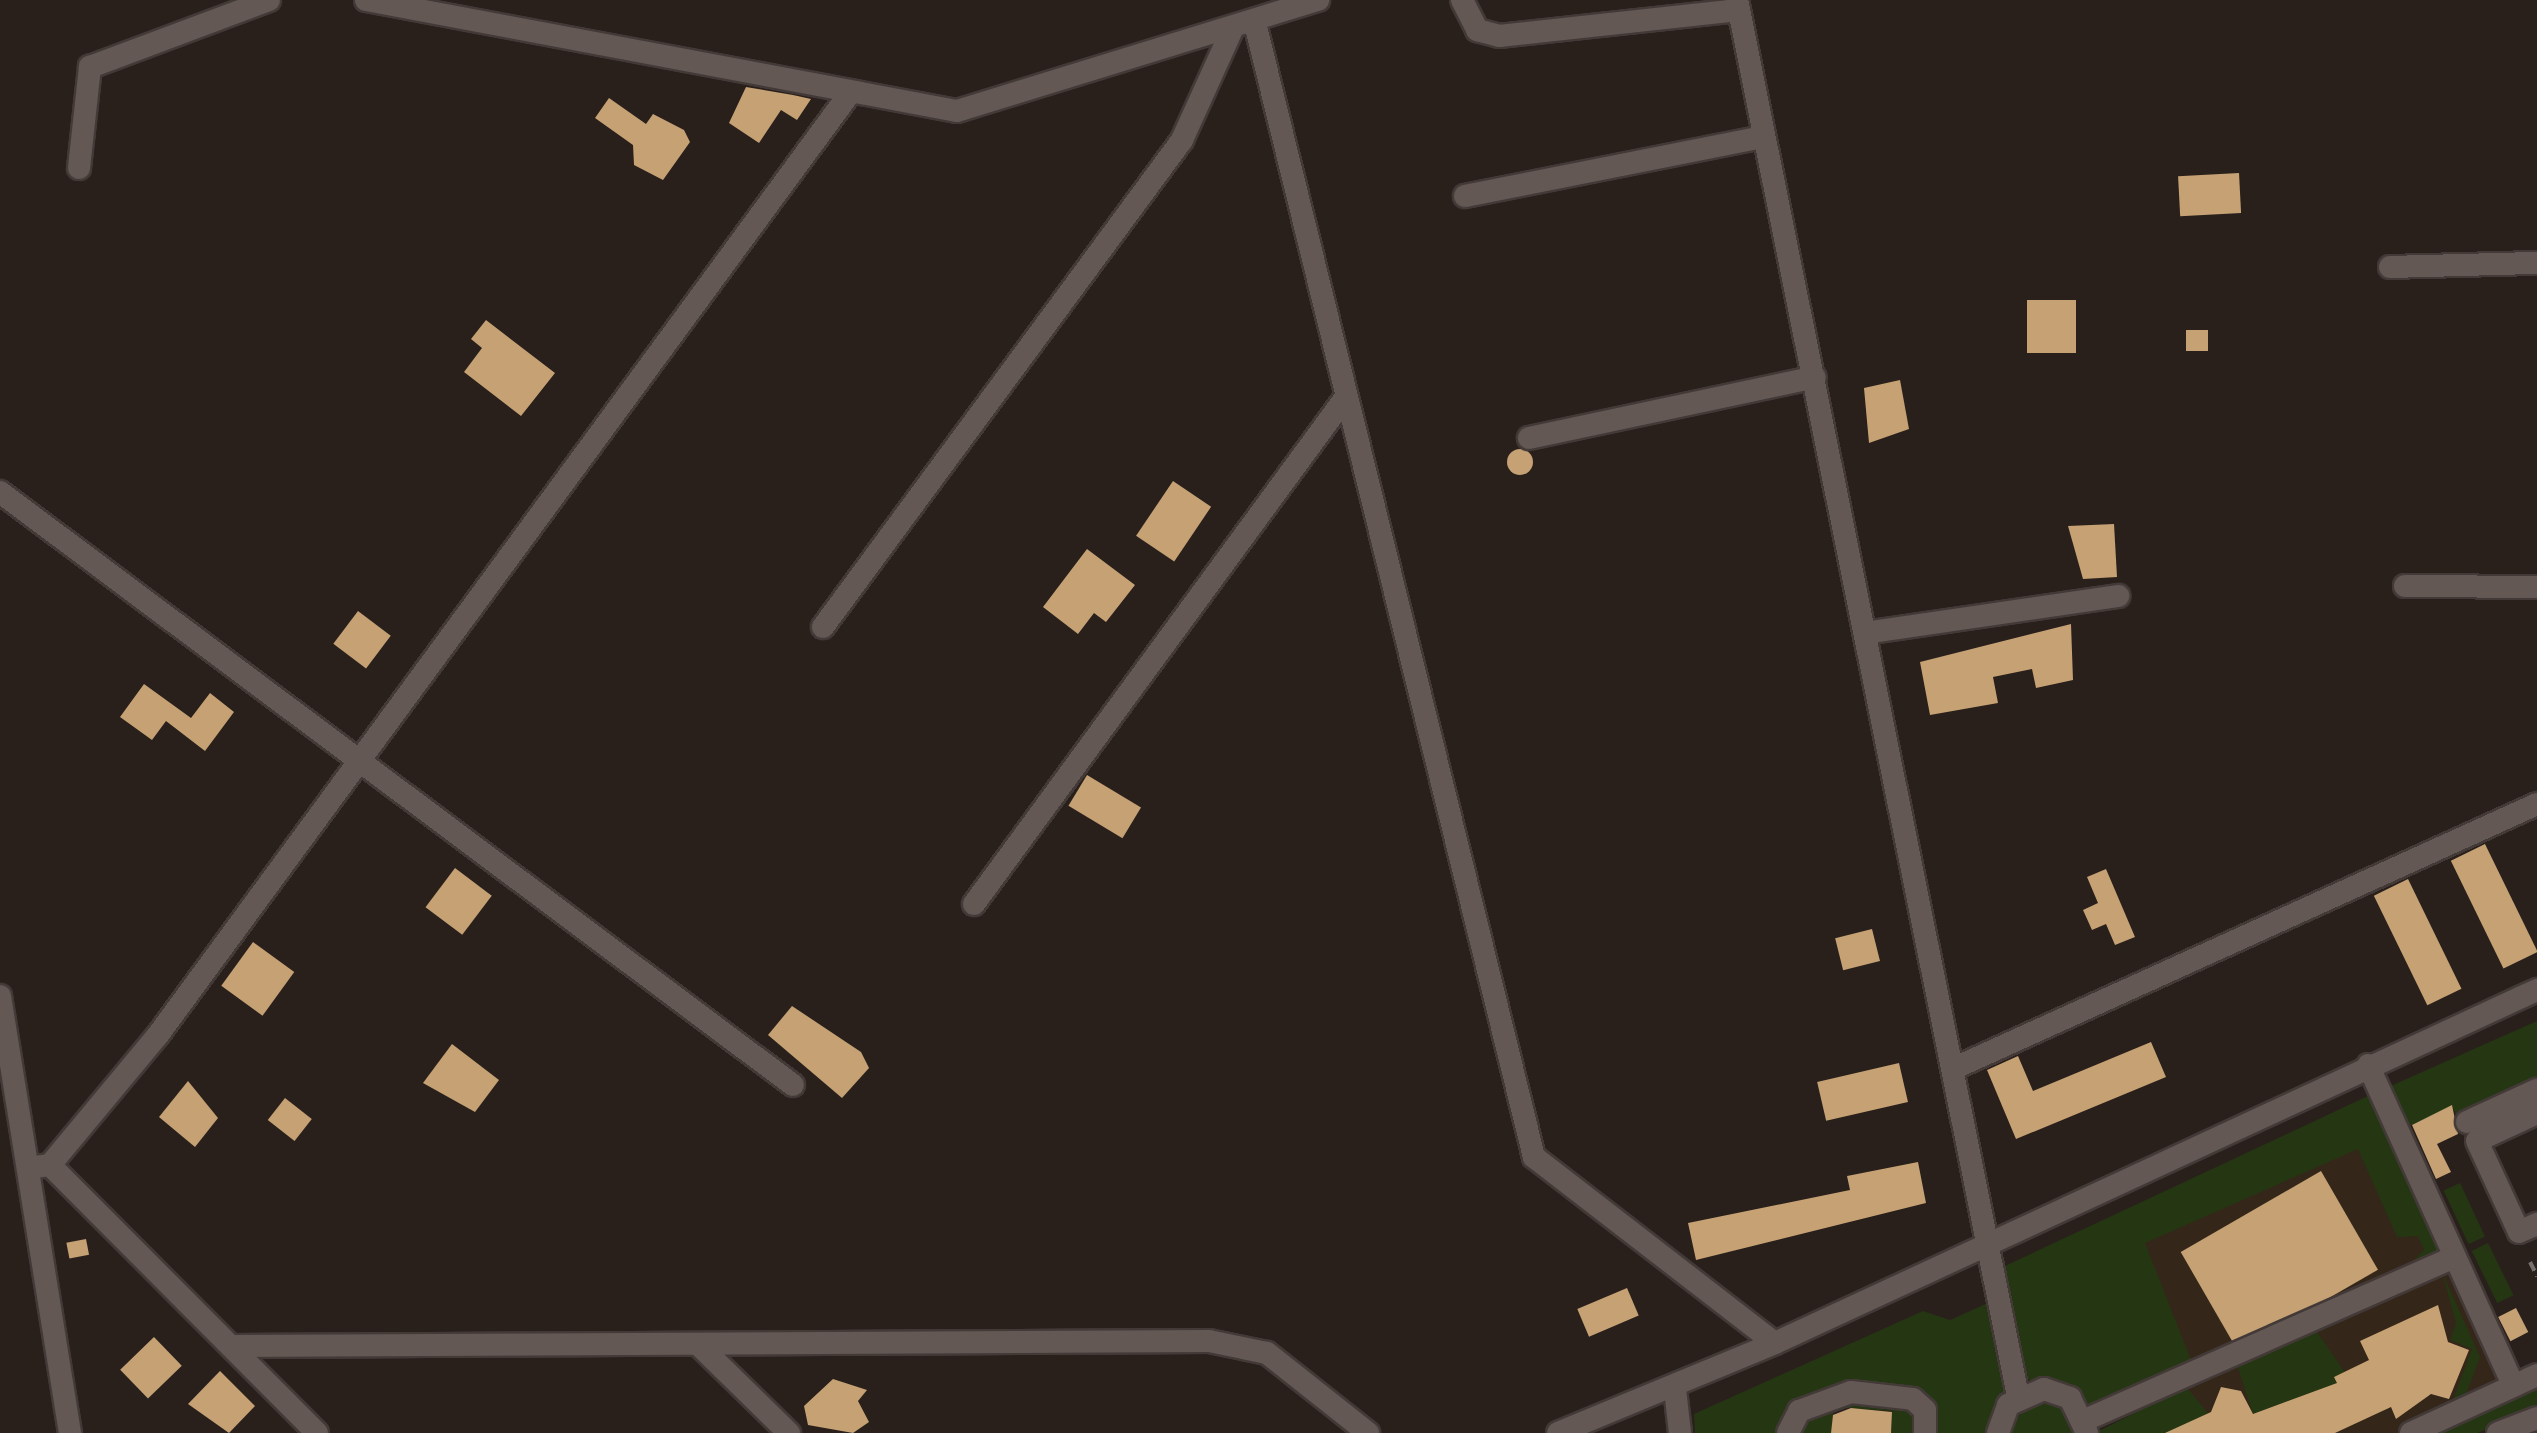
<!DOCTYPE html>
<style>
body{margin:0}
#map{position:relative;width:2537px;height:1433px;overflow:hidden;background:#29201c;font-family:Ubuntu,sans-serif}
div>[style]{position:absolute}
.education>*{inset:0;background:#342619}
.green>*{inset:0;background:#253712;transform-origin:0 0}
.building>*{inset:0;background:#c5a174;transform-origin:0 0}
.round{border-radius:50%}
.path>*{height:4px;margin-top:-2px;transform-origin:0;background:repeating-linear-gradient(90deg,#776f6c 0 10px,transparent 0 15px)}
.roads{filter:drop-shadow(2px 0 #433a38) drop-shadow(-2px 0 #433a38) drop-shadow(0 2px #433a38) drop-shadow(0 -2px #433a38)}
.minor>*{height:22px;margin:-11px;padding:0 11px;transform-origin:11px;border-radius:11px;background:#635853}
span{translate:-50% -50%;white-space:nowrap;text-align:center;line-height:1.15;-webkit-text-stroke:10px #0f0a09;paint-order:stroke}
</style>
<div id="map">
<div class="education">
<i style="clip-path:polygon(2372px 1103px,2518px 1410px,2462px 1433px,2141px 1433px,2073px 1242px)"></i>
</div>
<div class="green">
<i style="clip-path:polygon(2537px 1021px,2537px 1081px,2458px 1118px,2452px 1106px,2403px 1129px,2384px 1089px)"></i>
<i style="clip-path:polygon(2368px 1096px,2440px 1253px,2414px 1260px,2424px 1250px,2418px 1236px,2397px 1237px,2358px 1149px,2145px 1243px,2192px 1363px,2095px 1407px,2025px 1378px,2005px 1266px)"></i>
<i style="left:2460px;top:1183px;width:59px;height:18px;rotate:65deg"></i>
<i style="left:2488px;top:1243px;width:58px;height:18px;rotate:64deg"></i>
<i style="clip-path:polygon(2442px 1272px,2480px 1357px,2463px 1402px,2452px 1403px,2472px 1349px,2450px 1340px,2456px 1323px)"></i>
<i style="clip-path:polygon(1990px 1302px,2007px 1387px,1987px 1433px,1933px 1433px,1934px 1418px,1852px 1384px,1801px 1400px,1780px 1433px,1695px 1433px,1694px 1414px,1923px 1311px,1950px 1320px)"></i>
<i style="clip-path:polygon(2315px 1329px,2344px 1371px,2337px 1383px,2253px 1414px,2237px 1365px)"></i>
<i style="clip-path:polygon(2537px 1382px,2537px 1410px,2477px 1433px,2426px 1433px)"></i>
<i style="clip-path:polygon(2186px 1387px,2208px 1413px,2173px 1433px,2095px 1433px)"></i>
<i style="clip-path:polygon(2035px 1397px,2063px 1403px,2078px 1433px,2005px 1433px)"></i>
<i style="clip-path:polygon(1838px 1400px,1915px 1409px,1918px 1433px,1891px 1433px,1892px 1411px,1834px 1407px,1831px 1433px,1795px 1433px)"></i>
</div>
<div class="building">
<i style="clip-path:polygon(746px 87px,793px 95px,811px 99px,797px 120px,781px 110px,759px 143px,729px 123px)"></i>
<i style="clip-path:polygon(609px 98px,646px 124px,653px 114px,684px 130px,690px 142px,663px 180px,634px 165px,633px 145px,595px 118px)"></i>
<i style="left:2239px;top:173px;width:40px;height:61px;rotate:87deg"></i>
<i style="left:2027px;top:300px;width:49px;height:53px"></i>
<i style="clip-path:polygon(486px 320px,555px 373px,521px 416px,464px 372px,482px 348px,471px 339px)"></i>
<i style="left:2186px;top:330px;width:22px;height:21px"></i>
<i style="clip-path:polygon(1900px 380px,1909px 429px,1869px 443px,1864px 388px)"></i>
<i class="round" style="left:1507px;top:449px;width:26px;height:26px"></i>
<i style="left:1173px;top:481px;width:46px;height:66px;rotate:34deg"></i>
<i style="clip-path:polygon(2114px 524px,2117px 577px,2083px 579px,2068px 526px)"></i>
<i style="clip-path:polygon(1087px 549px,1135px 585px,1106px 622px,1094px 613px,1078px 634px,1043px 607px)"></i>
<i style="left:358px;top:611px;width:41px;height:41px;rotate:37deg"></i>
<i style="clip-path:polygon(2071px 624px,2073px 680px,2036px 688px,2032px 669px,1993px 677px,1998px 703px,1930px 715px,1920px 662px)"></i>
<i style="clip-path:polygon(144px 684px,191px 718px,210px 693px,234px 712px,205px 751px,166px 721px,152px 740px,120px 717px)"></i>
<i style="left:1087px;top:775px;width:63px;height:36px;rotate:31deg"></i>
<i style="left:2485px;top:844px;width:120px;height:38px;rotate:64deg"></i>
<i style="left:455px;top:868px;width:46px;height:49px;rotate:37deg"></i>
<i style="clip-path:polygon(2106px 869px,2135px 937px,2115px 945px,2106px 924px,2092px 930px,2083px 910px,2098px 903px,2087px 877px)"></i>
<i style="left:2408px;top:879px;width:122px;height:38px;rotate:64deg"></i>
<i style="left:1872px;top:929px;width:33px;height:38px;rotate:76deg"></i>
<i style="left:253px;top:942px;width:51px;height:54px;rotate:36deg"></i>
<i style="clip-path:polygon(792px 1006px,861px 1052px,869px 1068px,842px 1098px,768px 1035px)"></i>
<i style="clip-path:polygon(2151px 1042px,2166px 1077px,2016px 1139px,1987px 1070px,2018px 1056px,2033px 1091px)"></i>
<i style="clip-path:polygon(452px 1044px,499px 1080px,475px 1112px,423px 1083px)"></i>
<i style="left:1899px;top:1063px;width:40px;height:84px;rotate:77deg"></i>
<i style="clip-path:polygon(188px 1081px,218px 1118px,195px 1147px,159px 1117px)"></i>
<i style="left:285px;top:1098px;width:34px;height:28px;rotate:38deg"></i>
<i style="clip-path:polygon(2452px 1105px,2458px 1134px,2437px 1144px,2451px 1172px,2436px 1179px,2412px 1125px)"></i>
<i style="clip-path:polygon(1918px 1162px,1926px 1203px,1696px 1260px,1688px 1223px,1850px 1190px,1847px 1176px)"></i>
<i style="left:2321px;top:1171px;width:114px;height:162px;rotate:60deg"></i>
<i style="left:86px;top:1239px;width:16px;height:20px;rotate:79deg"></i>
<i style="left:1627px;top:1288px;width:30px;height:54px;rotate:67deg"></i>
<i style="clip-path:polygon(2438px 1305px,2448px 1342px,2469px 1350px,2449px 1399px,2431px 1394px,2396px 1419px,2391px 1407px,2335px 1433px,2165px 1433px,2211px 1412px,2221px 1387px,2241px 1391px,2253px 1414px,2337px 1383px,2334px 1377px,2369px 1360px,2360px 1341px)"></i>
<i style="left:2516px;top:1308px;width:27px;height:20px;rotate:63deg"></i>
<i style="left:154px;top:1337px;width:40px;height:47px;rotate:46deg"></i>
<i style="clip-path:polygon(220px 1371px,255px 1406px,229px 1433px,188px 1404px)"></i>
<i style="clip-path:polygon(833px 1379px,867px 1390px,858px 1401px,869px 1422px,853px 1433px,808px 1425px,804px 1406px)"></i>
<i style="clip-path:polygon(1851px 1408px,1892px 1412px,1891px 1433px,1831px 1433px,1833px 1415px)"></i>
</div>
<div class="path">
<i style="left:2530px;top:1262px;width:16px;rotate:63deg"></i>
</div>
<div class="roads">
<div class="minor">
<i style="left:366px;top:0;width:601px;rotate:10.64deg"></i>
<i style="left:957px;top:111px;width:378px;rotate:-17.1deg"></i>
<i style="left:1462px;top:0;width:34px;rotate:63deg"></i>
<i style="left:1477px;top:30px;width:23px;rotate:15deg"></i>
<i style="left:1499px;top:36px;width:241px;rotate:-6.2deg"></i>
<i style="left:1737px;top:0;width:1424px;rotate:78.62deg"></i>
<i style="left:1255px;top:23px;width:1168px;rotate:76.18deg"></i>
<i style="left:1534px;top:1157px;width:304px;rotate:37.7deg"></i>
<i style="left:79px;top:168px;width:102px;rotate:-83.8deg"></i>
<i style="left:90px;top:67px;width:191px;rotate:-20.5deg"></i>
<i style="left:1465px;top:196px;width:304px;rotate:-11.2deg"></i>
<i style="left:2390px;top:267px;width:147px;rotate:-1.6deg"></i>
<i style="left:1529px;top:438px;width:292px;rotate:-12deg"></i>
<i style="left:0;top:492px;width:990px;rotate:36.79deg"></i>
<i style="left:2405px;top:586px;width:132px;rotate:0.4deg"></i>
<i style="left:823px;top:627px;width:605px;rotate:-53.6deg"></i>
<i style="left:1182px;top:140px;width:121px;rotate:-65.6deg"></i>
<i style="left:1871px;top:632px;width:250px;rotate:-8.3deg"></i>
<i style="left:974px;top:904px;width:624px;rotate:-53.74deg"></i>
<i style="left:0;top:996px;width:443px;rotate:80.9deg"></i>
<i style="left:2368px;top:1065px;width:351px;rotate:65.6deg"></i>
<i style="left:1957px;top:1067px;width:637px;rotate:-24.39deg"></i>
<i style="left:2537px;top:1113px;width:66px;rotate:155deg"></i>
<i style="left:2477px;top:1141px;width:100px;rotate:65.2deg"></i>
<i style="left:2519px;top:1232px;width:20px;rotate:-24deg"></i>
<i style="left:2467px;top:1122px;width:77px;rotate:-24.6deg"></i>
<i style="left:50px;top:1165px;width:378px;rotate:45.1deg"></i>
<i style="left:34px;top:1167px;width:16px;rotate:-7deg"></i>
<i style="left:50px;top:1165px;width:169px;rotate:-50.3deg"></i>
<i style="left:158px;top:1035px;width:1169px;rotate:-53.7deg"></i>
<i style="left:699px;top:1345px;width:126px;rotate:44.4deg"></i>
<i style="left:231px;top:1346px;width:978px;rotate:-0.29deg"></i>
<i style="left:1209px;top:1341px;width:59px;rotate:11.7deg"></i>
<i style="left:1267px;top:1353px;width:129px;rotate:38.4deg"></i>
<i style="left:1675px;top:1389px;width:44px;rotate:83.5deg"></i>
<i style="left:2085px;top:1420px;width:402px;rotate:-23.8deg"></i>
<i style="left:1558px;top:1433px;width:235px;rotate:-22.5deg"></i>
<i style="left:1775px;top:1343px;width:840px;rotate:-24.86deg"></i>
<i style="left:1788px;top:1433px;width:25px;rotate:-63deg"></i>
<i style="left:1799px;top:1411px;width:55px;rotate:-20.1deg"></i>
<i style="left:1851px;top:1392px;width:62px;rotate:6.4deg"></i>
<i style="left:1913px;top:1399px;width:16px;rotate:43deg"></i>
<i style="left:1925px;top:1410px;width:23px;rotate:90deg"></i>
<i style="left:1998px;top:1433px;width:30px;rotate:-70deg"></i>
<i style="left:2008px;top:1405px;width:39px;rotate:-24deg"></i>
<i style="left:2044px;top:1389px;width:28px;rotate:19deg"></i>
<i style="left:2070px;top:1398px;width:39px;rotate:64deg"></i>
<i style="left:2411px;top:1433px;width:139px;rotate:-24.7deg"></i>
<i style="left:2498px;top:1433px;width:42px;rotate:-21deg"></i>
</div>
</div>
</div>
